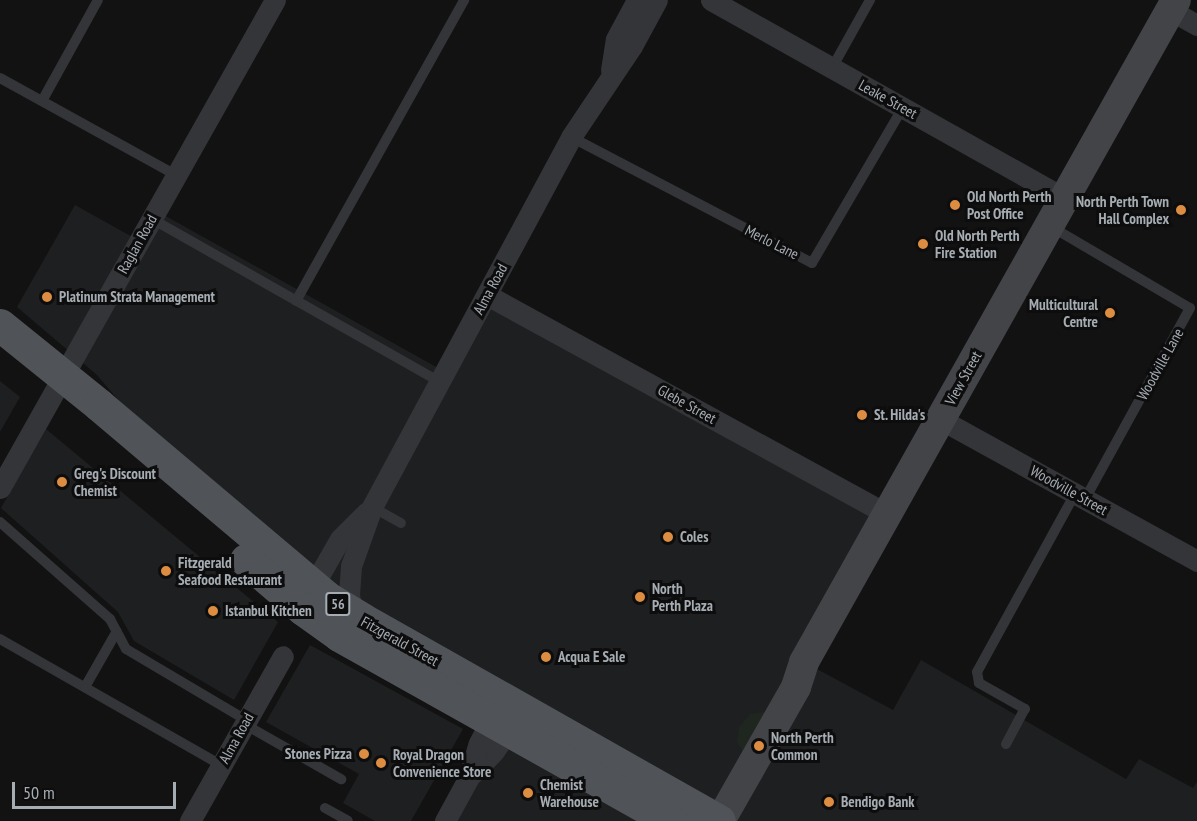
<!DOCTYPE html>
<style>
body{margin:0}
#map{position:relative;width:1197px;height:821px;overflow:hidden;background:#121213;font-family:"PT Sans Narrow",sans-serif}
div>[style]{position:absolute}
.built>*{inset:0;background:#1e1f20}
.green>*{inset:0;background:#1f261f}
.lane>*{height:10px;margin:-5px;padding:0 5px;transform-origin:5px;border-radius:5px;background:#343538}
.street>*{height:21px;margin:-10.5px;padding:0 10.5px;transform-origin:10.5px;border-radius:10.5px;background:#343538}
.secondary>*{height:30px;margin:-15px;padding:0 15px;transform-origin:15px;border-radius:15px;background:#424448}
.primary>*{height:33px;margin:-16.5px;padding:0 16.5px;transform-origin:16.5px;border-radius:16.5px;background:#505357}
.dots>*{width:16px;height:16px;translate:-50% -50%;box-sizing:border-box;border:3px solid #0d0d0e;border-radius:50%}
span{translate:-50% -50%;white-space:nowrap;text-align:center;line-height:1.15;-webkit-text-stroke:6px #0d0d0e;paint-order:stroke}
.shield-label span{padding:2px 4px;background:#0d0d0e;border:2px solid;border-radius:4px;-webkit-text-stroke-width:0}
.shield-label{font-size:14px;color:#a5acb2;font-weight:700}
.street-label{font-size:15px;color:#a5acb2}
.poi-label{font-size:15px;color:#a5acb2;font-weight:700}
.left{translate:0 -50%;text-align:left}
.right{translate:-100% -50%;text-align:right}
.scale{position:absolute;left:12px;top:782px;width:164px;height:27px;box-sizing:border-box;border:3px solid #a5acb2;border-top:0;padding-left:8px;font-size:18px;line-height:21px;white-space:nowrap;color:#a5acb2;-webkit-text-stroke:4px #0d0d0e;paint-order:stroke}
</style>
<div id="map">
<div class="built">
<i style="clip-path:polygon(75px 205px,136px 239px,153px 209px,438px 368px,486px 292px,887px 514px,804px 662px,893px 710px,921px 660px,1126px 779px,1139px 759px,1193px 788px,1197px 782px,1197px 821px,456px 821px,506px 730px,305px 619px,97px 375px,17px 307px)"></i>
<i style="clip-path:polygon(0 381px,20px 397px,0 432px)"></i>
<i style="clip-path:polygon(46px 429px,278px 622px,234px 700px,134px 641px,118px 612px,1px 508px)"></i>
<i style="clip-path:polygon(310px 645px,463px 729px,411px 821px,375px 821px,343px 803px,359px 774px,266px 722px)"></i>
</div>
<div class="green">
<i style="clip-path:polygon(764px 712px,768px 714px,745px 755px,737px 742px,739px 727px,750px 714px)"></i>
</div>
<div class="lane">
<i style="left:832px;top:68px;width:78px;rotate:-60.8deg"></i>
<i style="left:0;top:78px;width:201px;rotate:28.9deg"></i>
<i style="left:42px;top:101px;width:115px;rotate:-61deg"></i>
<i style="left:571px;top:137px;width:272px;rotate:27.6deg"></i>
<i style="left:812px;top:263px;width:181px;rotate:-59.7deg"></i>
<i style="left:152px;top:219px;width:331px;rotate:29.5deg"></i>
<i style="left:1050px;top:226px;width:162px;rotate:30.4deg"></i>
<i style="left:1190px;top:308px;width:218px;rotate:118.8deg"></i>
<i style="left:296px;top:301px;width:345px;rotate:-60.8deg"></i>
<i style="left:372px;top:507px;width:33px;rotate:29deg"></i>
<i style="left:0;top:522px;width:147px;rotate:41.4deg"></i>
<i style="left:110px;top:619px;width:34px;rotate:62deg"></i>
<i style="left:126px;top:649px;width:139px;rotate:30.6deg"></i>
<i style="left:0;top:639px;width:254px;rotate:29.7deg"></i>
<i style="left:85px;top:687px;width:64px;rotate:-60.3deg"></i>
<i style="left:244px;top:724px;width:112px;rotate:29.6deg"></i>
<i style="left:1006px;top:744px;width:40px;rotate:-62deg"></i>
<i style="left:1025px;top:709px;width:53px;rotate:-150.5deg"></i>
<i style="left:979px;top:683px;width:11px;rotate:-100deg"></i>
<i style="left:977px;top:672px;width:203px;rotate:-61.2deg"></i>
<i style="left:325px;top:808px;width:26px;rotate:29deg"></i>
</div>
<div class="street">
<i style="left:711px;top:0;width:405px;rotate:29.3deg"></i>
<i style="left:1170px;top:10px;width:31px;rotate:29deg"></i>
<i style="left:611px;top:70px;width:31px;rotate:-81deg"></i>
<i style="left:616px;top:39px;width:44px;rotate:-61.7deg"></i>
<i style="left:487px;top:295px;width:456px;rotate:28.7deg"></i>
<i style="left:940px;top:419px;width:294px;rotate:28.9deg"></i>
<i style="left:0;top:488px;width:560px;rotate:-60.6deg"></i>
<i style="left:308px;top:595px;width:64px;rotate:-60.3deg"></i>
<i style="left:340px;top:539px;width:38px;rotate:-45deg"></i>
<i style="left:353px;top:614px;width:19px;rotate:-102deg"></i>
<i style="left:349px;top:595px;width:29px;rotate:-86deg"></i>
<i style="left:351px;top:566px;width:63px;rotate:-70.4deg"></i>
<i style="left:372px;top:507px;width:420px;rotate:-61.7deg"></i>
<i style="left:571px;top:137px;width:110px;rotate:-56.2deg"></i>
<i style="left:632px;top:46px;width:52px;rotate:-61.5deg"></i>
<i style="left:472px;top:774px;width:32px;rotate:-46deg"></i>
<i style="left:494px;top:751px;width:35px;rotate:-55deg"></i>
<i style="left:190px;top:821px;width:189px;rotate:-60.6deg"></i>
<i style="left:445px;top:821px;width:50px;rotate:-61.4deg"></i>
<i style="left:469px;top:777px;width:35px;rotate:-74deg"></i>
<i style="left:479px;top:743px;width:36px;rotate:-62deg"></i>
</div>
<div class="secondary">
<i style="left:720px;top:821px;width:154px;rotate:-60.4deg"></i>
<i style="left:796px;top:687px;width:26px;rotate:-72deg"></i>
<i style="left:804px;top:662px;width:759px;rotate:-60.67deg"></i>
</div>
<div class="primary">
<i style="left:0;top:325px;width:127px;rotate:38.9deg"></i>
<i style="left:99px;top:405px;width:297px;rotate:40.2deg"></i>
<i style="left:326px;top:597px;width:42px;rotate:31.4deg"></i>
<i style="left:362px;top:619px;width:410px;rotate:29.5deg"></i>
<i style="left:246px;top:560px;width:75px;rotate:40.7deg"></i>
<i style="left:303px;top:609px;width:44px;rotate:35.8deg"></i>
<i style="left:339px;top:635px;width:380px;rotate:29.3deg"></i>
</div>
<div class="dots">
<i style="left:955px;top:205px;background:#dc8d42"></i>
<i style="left:1181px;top:210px;background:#dc8d42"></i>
<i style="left:923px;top:244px;background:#dc8d42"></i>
<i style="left:47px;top:297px;background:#dc8d42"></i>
<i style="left:1110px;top:313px;background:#dc8d42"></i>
<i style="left:862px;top:415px;background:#dc8d42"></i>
<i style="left:62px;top:482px;background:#dc8d42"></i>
<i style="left:668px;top:537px;background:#dc8d42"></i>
<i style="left:166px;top:571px;background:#dc8d42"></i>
<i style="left:640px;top:597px;background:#dc8d42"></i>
<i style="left:213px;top:611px;background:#dc8d42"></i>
<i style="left:546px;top:657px;background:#dc8d42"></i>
<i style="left:759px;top:746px;background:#dc8d42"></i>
<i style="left:364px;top:754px;background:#dc8d42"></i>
<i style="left:381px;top:763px;background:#dc8d42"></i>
<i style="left:528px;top:793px;background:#dc8d42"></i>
<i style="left:829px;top:802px;background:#dc8d42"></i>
</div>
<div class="shield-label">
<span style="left:338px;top:604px">56</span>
</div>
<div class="street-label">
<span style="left:888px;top:99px;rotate:29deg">Leake Street</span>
<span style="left:772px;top:242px;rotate:27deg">Merlo Lane</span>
<span style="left:137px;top:244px;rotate:-61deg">Raglan Road</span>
<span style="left:490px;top:289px;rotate:-62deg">Alma Road</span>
<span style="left:1160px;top:364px;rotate:-61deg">Woodville Lane</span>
<span style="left:963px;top:378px;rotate:-61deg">View Street</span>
<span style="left:687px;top:404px;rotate:29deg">Glebe Street</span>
<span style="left:1069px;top:490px;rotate:29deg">Woodville Street</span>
<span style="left:400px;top:641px;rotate:29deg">Fitzgerald Street</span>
<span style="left:236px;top:738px;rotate:-61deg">Alma Road</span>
</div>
<div class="poi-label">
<span class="left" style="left:967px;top:205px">Old North Perth<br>Post Office</span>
<span class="right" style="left:1169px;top:210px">North Perth Town<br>Hall Complex</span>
<span class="left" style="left:935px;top:244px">Old North Perth<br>Fire Station</span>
<span class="left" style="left:59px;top:297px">Platinum Strata Management</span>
<span class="right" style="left:1098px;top:313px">Multicultural<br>Centre</span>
<span class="left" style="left:874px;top:415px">St. Hilda's</span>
<span class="left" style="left:74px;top:482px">Greg's Discount<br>Chemist</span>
<span class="left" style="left:680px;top:537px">Coles</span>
<span class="left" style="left:178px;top:571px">Fitzgerald<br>Seafood Restaurant</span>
<span class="left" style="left:652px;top:597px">North<br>Perth Plaza</span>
<span class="left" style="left:225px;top:611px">Istanbul Kitchen</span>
<span class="left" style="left:558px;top:657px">Acqua E Sale</span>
<span class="left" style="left:771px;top:746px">North Perth<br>Common</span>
<span class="right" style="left:352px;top:754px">Stones Pizza</span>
<span class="left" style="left:393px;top:763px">Royal Dragon<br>Convenience Store</span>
<span class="left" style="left:540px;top:793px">Chemist<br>Warehouse</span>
<span class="left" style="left:841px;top:802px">Bendigo Bank</span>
</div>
<div class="scale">50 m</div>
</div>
